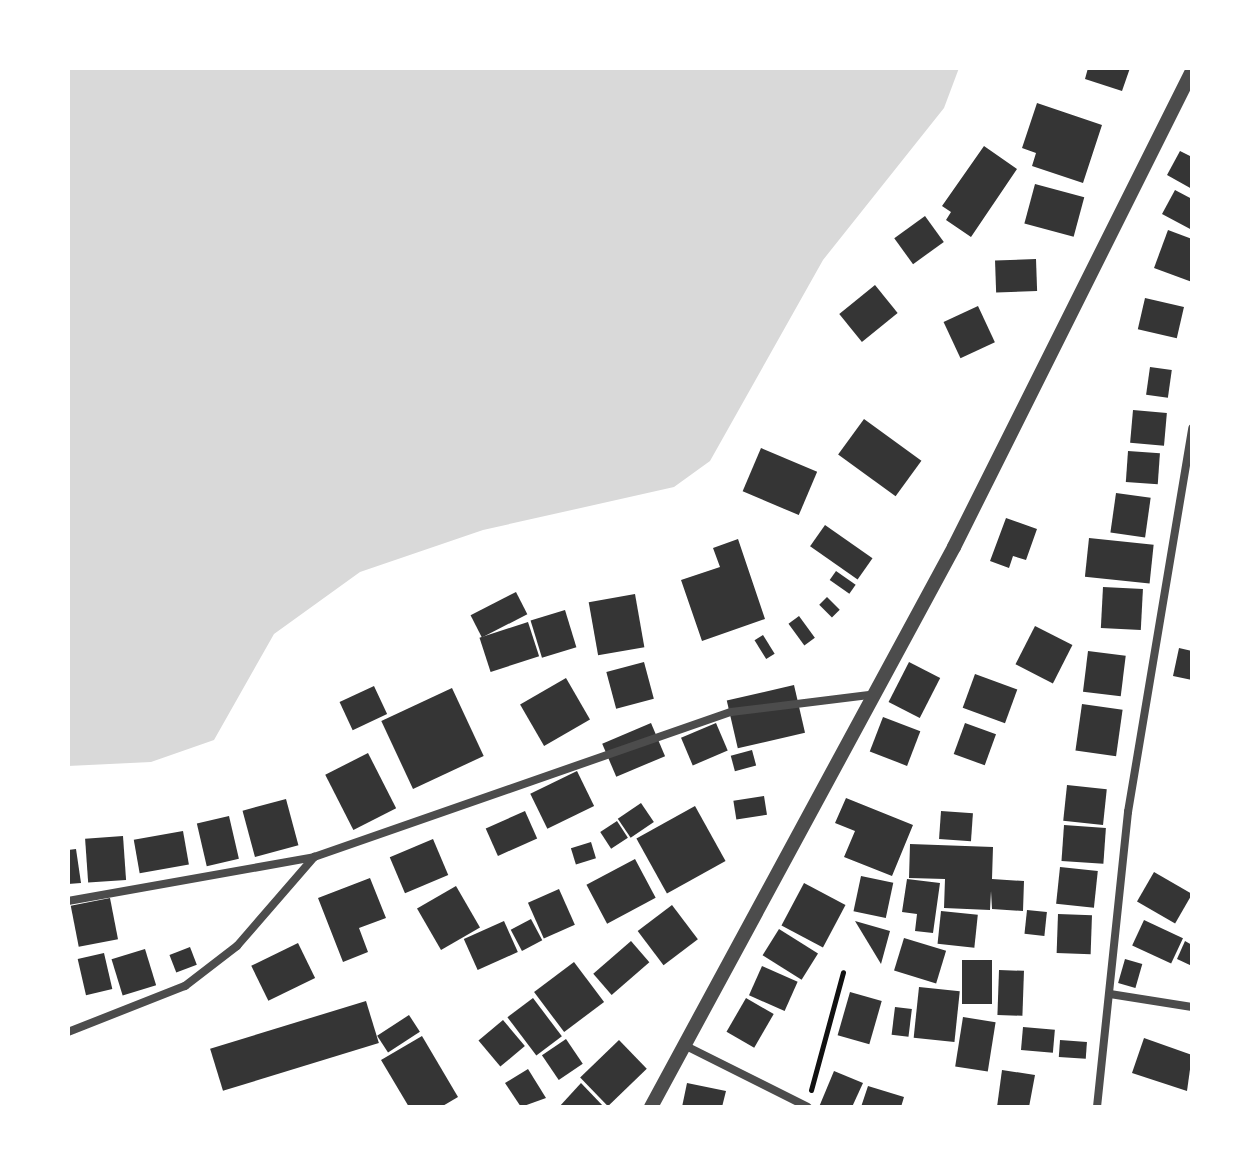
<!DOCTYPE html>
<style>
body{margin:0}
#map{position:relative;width:1260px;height:1175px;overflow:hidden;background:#fff;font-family:Arial,sans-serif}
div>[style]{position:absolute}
.water>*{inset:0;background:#d9d9d9}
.building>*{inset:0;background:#353535;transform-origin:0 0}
.path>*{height:5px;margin:-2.5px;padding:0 2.5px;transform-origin:2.5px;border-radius:2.5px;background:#111}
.minor>*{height:8px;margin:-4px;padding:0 4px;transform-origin:4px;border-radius:4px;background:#4c4c4c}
.tertiary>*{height:14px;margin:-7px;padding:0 7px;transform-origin:7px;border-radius:7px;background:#4c4c4c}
span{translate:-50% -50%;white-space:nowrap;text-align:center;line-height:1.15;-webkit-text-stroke:8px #fff;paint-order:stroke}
.frame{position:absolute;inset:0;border:70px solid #fff;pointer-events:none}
</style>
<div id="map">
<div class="water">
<i style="clip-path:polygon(68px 68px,959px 68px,944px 108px,823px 260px,710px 461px,674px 487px,483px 530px,360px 572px,274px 634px,214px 740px,151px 762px,68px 766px)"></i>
</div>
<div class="building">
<i style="clip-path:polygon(1088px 68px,1130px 68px,1122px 91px,1085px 79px)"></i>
<i style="clip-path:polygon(1037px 103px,1102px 125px,1083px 183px,1032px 166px,1036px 153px,1022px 148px)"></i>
<i style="clip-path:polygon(984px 146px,1017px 169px,971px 237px,946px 220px,951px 212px,942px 206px)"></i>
<i style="clip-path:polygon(1180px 151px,1192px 157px,1192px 189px,1167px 175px)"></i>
<i style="left:1035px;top:184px;width:51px;height:41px;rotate:15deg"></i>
<i style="clip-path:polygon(1175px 190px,1192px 199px,1192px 230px,1162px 214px)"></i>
<i style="left:925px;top:216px;width:32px;height:38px;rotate:54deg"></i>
<i style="clip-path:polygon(1168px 230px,1192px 239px,1192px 282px,1154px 268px)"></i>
<i style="left:1036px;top:259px;width:32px;height:41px;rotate:88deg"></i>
<i style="left:875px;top:285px;width:36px;height:46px;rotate:51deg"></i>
<i style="left:1145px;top:298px;width:40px;height:32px;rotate:13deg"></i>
<i style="left:978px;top:306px;width:40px;height:38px;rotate:65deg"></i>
<i style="left:1150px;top:367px;width:22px;height:28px;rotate:8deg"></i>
<i style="left:1133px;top:410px;width:34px;height:33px;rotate:5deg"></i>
<i style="left:864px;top:419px;width:71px;height:44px;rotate:36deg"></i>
<i style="left:761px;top:448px;width:61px;height:47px;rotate:23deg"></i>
<i style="left:1128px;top:451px;width:32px;height:31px;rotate:4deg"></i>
<i style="left:1116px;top:493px;width:35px;height:40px;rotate:8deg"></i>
<i style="clip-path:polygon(1006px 518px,1037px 529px,1026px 560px,1013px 556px,1009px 568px,990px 561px)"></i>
<i style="left:825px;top:525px;width:58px;height:26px;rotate:35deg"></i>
<i style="left:1089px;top:538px;width:65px;height:39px;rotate:6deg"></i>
<i style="clip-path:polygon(738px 539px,765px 619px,702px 641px,681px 580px,720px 567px,713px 548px)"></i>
<i style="left:836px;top:571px;width:24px;height:11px;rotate:35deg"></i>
<i style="left:1103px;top:587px;width:40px;height:41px;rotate:3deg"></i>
<i style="left:516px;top:592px;width:25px;height:51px;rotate:63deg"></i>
<i style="left:635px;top:594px;width:54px;height:47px;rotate:80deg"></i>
<i style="left:827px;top:597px;width:18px;height:11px;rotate:45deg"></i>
<i style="left:565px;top:610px;width:39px;height:36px;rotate:73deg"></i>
<i style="left:799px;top:616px;width:27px;height:13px;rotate:54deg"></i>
<i style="left:528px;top:622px;width:36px;height:51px;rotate:72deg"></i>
<i style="left:1035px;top:626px;width:42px;height:43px;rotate:27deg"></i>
<i style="left:763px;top:635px;width:22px;height:10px;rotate:58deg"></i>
<i style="clip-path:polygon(1179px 648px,1192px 651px,1192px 680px,1173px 676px)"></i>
<i style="left:1088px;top:651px;width:38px;height:41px;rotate:7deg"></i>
<i style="left:644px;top:662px;width:38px;height:39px;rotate:75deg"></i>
<i style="left:909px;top:662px;width:35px;height:45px;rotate:27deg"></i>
<i style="left:975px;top:674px;width:45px;height:36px;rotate:20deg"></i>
<i style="left:566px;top:678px;width:48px;height:53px;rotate:60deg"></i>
<i style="left:794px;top:685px;width:49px;height:69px;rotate:77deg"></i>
<i style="left:374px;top:686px;width:31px;height:38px;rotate:65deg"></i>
<i style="left:452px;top:688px;width:75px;height:78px;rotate:65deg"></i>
<i style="left:1082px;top:704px;width:41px;height:47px;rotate:8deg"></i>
<i style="left:883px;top:717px;width:40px;height:37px;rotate:21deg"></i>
<i style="left:651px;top:723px;width:36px;height:53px;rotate:67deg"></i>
<i style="left:716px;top:723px;width:30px;height:38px;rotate:67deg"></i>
<i style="left:965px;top:723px;width:33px;height:33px;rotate:20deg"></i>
<i style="left:752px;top:750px;width:16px;height:22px;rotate:75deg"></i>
<i style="left:368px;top:753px;width:62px;height:48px;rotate:63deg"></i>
<i style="left:577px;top:771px;width:39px;height:52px;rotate:64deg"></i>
<i style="left:1067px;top:785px;width:40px;height:36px;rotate:6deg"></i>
<i style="left:764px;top:796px;width:19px;height:31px;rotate:81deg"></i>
<i style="clip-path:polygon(846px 798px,913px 825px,892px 876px,844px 857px,855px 831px,835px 823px)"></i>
<i style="left:286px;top:799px;width:48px;height:45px;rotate:75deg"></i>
<i style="left:641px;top:803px;width:23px;height:28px;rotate:56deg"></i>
<i style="left:695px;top:806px;width:63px;height:67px;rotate:61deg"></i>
<i style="left:525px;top:811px;width:30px;height:43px;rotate:66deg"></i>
<i style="left:941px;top:811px;width:32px;height:28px;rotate:4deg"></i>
<i style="left:229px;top:816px;width:44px;height:33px;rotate:77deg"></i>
<i style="left:617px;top:821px;width:20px;height:20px;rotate:57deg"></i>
<i style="left:1064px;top:825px;width:42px;height:36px;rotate:4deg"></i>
<i style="left:183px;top:831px;width:34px;height:50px;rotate:80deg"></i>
<i style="left:123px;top:836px;width:44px;height:38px;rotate:86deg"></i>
<i style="left:433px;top:839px;width:39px;height:47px;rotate:67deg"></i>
<i style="left:591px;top:842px;width:17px;height:21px;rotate:73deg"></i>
<i style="clip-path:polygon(910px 844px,993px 847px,992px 879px,1024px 881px,1023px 911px,992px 909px,991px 891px,990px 910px,944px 908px,945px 879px,909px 878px)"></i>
<i style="clip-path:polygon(76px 849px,81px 883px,68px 884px,68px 850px)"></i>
<i style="left:635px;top:859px;width:44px;height:55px;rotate:62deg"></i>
<i style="left:1060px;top:867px;width:38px;height:37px;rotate:6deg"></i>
<i style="left:1154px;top:872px;width:44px;height:34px;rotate:30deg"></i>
<i style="left:861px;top:876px;width:33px;height:36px;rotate:12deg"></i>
<i style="clip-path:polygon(370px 878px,386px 918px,359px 928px,368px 952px,343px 962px,318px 898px)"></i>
<i style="clip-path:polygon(907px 879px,940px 883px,933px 933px,915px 931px,917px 914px,902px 912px)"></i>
<i style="left:804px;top:883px;width:47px;height:48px;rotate:28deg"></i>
<i style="left:456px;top:886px;width:48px;height:45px;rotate:60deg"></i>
<i style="left:559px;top:889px;width:39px;height:34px;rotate:66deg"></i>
<i style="left:110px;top:898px;width:42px;height:40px;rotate:79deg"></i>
<i style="left:672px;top:905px;width:43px;height:43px;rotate:53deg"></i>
<i style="left:1027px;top:910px;width:20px;height:24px;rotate:6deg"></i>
<i style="left:941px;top:911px;width:37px;height:33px;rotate:6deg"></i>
<i style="left:1058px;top:914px;width:34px;height:39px;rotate:2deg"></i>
<i style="left:531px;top:919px;width:24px;height:23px;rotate:62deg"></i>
<i style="left:1144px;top:920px;width:43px;height:28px;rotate:25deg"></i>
<i style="left:504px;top:921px;width:34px;height:44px;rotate:66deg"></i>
<i style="clip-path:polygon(855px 921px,890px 931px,881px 964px)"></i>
<i style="left:779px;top:929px;width:46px;height:31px;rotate:32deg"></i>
<i style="left:904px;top:938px;width:44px;height:34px;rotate:17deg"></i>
<i style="left:631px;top:941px;width:28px;height:50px;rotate:49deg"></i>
<i style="clip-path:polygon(1185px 941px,1192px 945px,1192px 966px,1177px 959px)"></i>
<i style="left:298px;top:943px;width:39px;height:52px;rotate:64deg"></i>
<i style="left:190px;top:947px;width:19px;height:22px;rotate:69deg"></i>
<i style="left:145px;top:949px;width:38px;height:35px;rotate:73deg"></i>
<i style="left:104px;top:953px;width:37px;height:27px;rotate:77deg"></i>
<i style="left:1125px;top:959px;width:18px;height:25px;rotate:16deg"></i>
<i style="left:962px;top:960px;width:30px;height:44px"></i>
<i style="left:574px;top:962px;width:50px;height:50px;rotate:53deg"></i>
<i style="left:762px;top:966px;width:39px;height:32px;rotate:24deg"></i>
<i style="left:999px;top:970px;width:25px;height:45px;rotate:2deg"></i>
<i style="left:919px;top:987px;width:41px;height:51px;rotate:6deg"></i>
<i style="left:850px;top:992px;width:33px;height:45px;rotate:16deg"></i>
<i style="left:533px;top:998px;width:48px;height:32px;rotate:53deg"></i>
<i style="left:746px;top:998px;width:32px;height:39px;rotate:30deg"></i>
<i style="left:366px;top:1001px;width:44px;height:163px;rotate:73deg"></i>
<i style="left:895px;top:1007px;width:17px;height:28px;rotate:7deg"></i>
<i style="left:409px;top:1015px;width:20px;height:38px;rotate:57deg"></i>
<i style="left:963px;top:1017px;width:33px;height:50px;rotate:9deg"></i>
<i style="left:503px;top:1020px;width:34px;height:32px;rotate:50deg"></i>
<i style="left:1023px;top:1027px;width:32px;height:23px;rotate:5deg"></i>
<i style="clip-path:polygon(422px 1036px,458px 1097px,441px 1107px,409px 1107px,381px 1060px)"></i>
<i style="clip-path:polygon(1144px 1038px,1192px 1055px,1187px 1091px,1132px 1073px)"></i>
<i style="left:566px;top:1039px;width:30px;height:29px;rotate:56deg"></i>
<i style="left:619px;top:1040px;width:40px;height:54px;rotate:46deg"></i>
<i style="left:1060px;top:1040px;width:27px;height:17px;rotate:4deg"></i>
<i style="clip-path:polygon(528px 1069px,546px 1098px,521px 1107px,505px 1083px)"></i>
<i style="clip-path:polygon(1002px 1070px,1035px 1075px,1029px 1107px,997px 1107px)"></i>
<i style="clip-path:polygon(834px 1071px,863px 1083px,852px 1107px,819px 1107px)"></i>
<i style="clip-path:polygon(581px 1083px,604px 1107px,559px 1107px)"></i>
<i style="clip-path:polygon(687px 1083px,726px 1091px,722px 1107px,682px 1107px)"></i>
<i style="clip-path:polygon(868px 1086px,904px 1097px,901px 1107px,861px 1107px)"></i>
</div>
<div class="path">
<i style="left:811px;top:1090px;width:122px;rotate:-74.8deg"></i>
</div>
<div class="minor">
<i style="left:68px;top:901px;width:250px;rotate:-10.1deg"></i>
<i style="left:314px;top:857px;width:441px;rotate:-19.2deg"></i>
<i style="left:731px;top:712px;width:139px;rotate:-7deg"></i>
<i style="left:1110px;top:994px;width:83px;rotate:9deg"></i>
<i style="left:68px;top:1032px;width:126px;rotate:-21.5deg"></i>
<i style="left:185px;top:986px;width:66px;rotate:-37.6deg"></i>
<i style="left:237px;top:946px;width:118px;rotate:-49.1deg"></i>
<i style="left:686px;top:1046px;width:136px;rotate:26.6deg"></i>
<i style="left:1097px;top:1107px;width:297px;rotate:-84deg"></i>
<i style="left:1128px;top:812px;width:389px;rotate:-80.5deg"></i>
</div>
<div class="tertiary">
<i style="left:651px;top:1107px;width:637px;rotate:-61.58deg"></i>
<i style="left:954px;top:547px;width:532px;rotate:-63.43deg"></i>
</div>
<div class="frame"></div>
</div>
